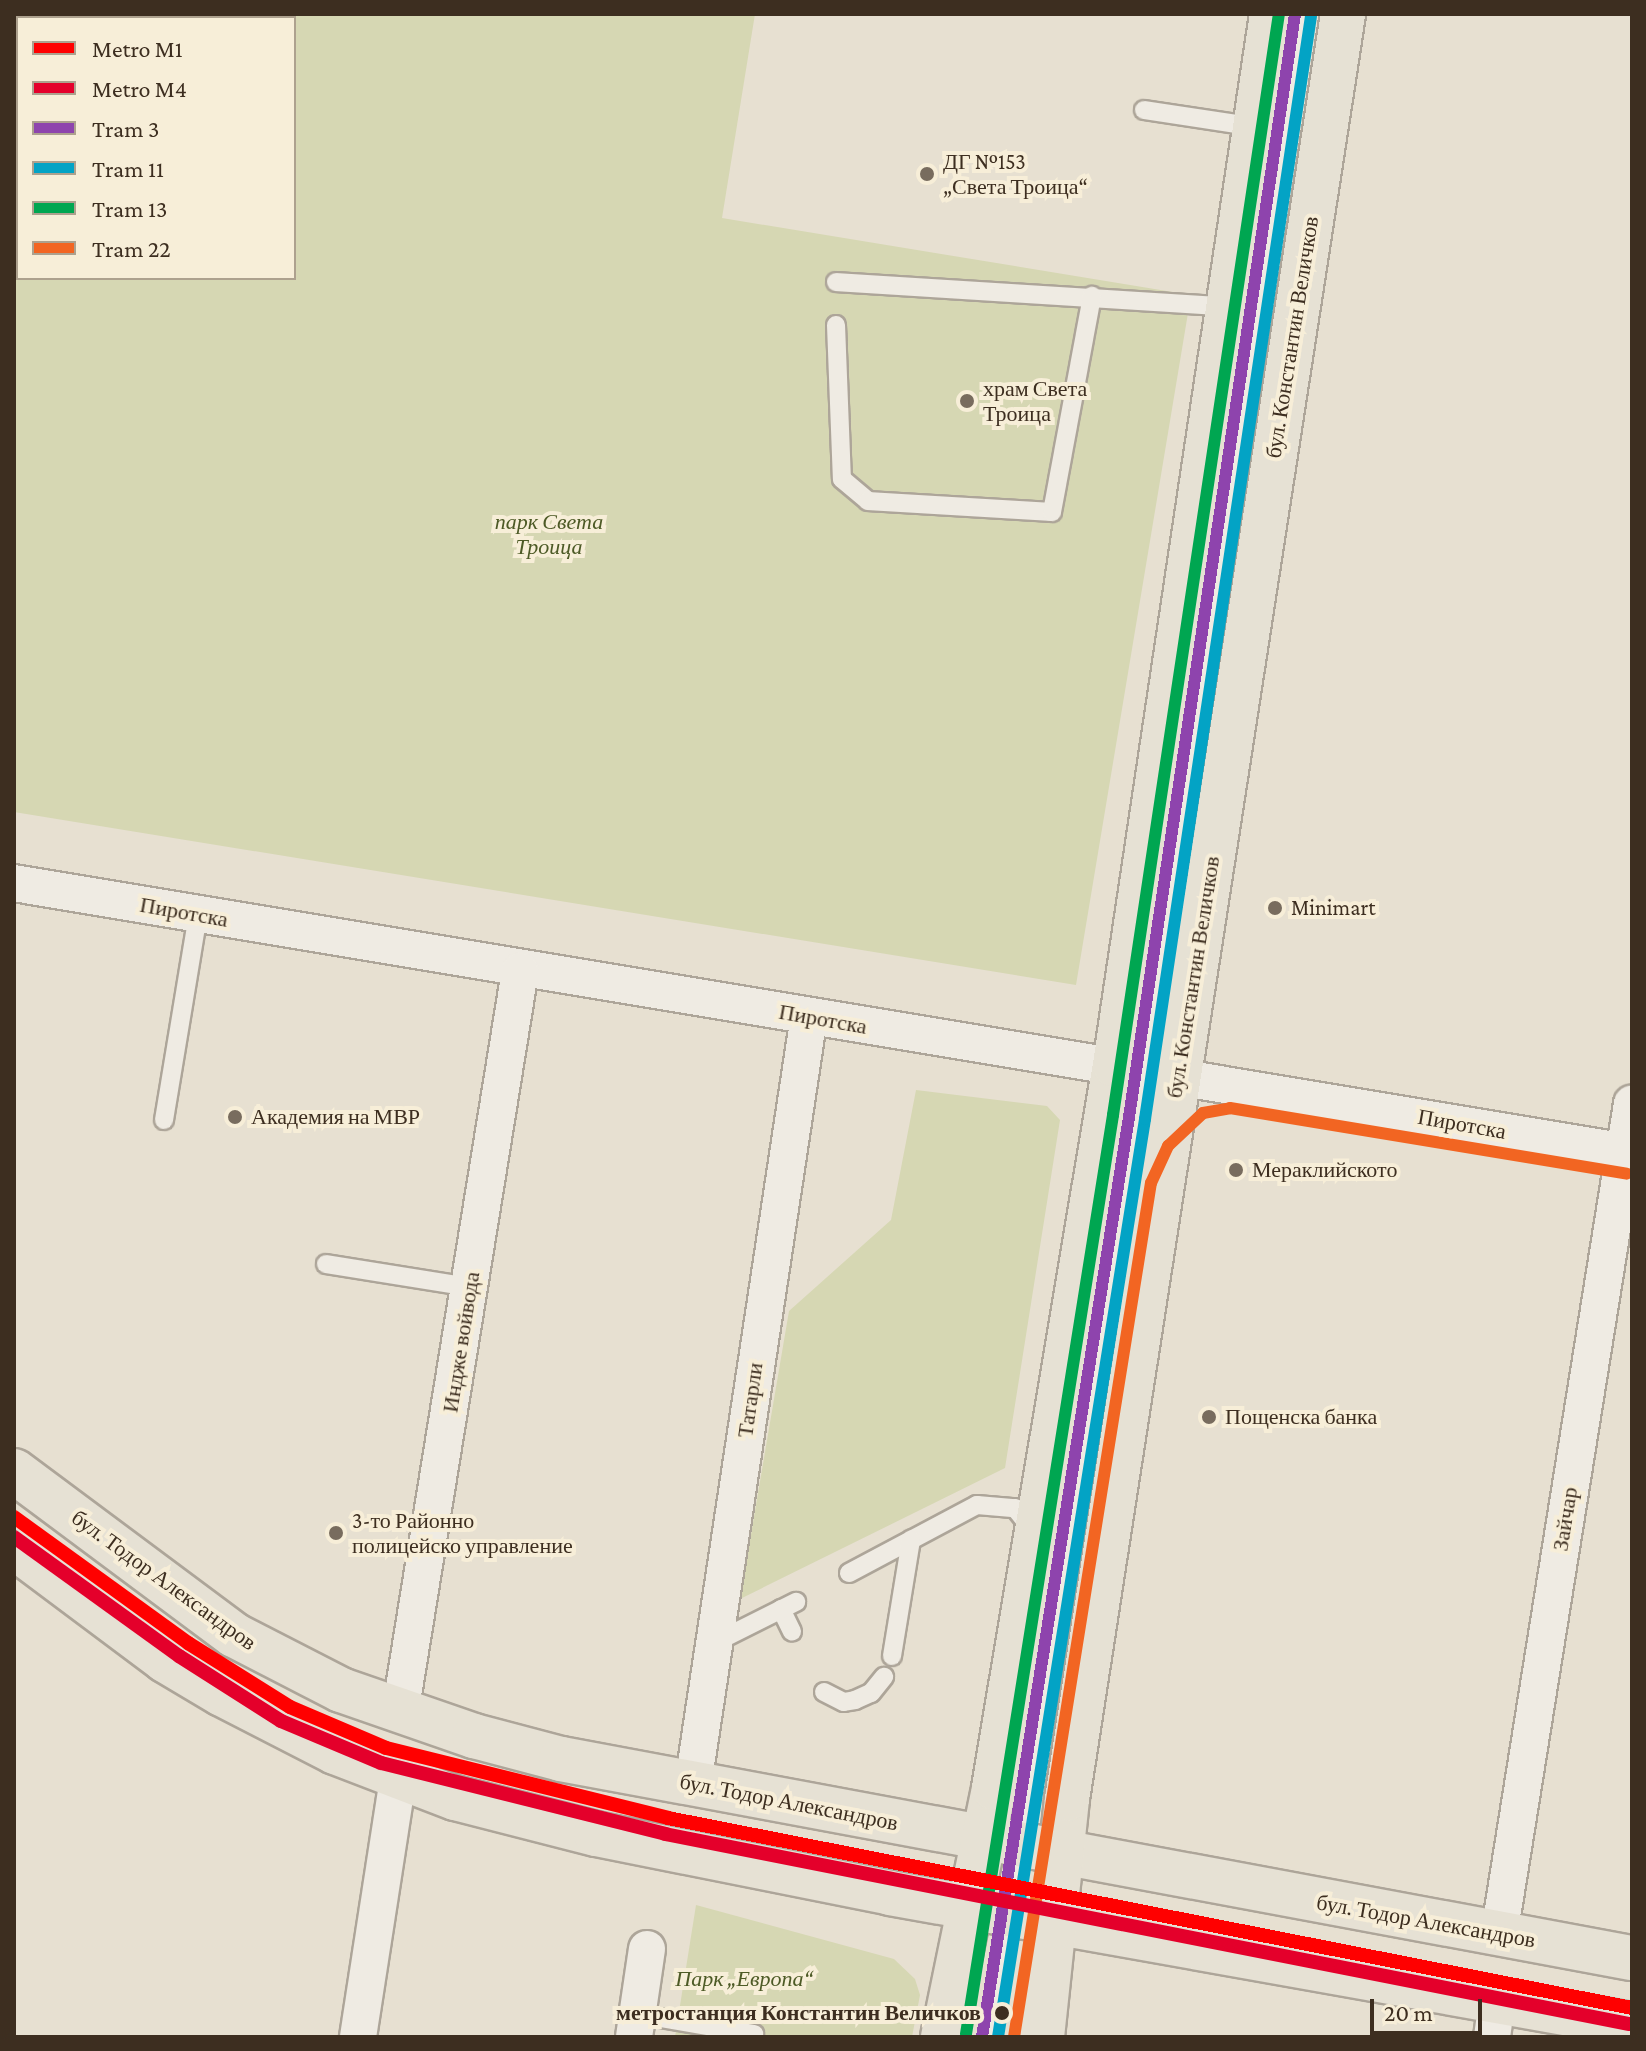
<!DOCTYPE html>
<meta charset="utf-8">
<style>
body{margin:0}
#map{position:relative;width:1646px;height:2051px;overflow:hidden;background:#e7e0d1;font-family:"Crimson Pro",serif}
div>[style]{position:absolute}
.green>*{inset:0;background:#d6d7b3}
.roads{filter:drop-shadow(2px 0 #ada599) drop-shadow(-2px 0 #ada599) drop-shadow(0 2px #ada599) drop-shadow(0 -2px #ada599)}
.service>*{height:18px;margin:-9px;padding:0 9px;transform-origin:9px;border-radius:9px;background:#efebe3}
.minor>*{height:36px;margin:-18px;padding:0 18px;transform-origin:18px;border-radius:18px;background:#efebe3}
.primary>*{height:44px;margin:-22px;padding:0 22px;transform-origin:22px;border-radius:22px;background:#e6e1d4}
.tram-1>*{height:12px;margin:-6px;padding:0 6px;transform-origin:6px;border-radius:6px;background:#8e44ad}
.tram-2>*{height:12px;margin:-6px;padding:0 6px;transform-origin:6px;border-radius:6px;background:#03a3c5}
.tram-3>*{height:12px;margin:-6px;padding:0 6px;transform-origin:6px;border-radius:6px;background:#00a651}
.tram-4>*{height:12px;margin:-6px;padding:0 6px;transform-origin:6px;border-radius:6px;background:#f26522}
.metro-1>*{height:14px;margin:-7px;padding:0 7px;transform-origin:7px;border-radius:7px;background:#f00}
.metro-2>*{height:14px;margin:-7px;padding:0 7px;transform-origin:7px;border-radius:7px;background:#e4002b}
.dots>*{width:22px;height:22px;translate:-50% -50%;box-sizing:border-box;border:4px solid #f7eed8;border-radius:50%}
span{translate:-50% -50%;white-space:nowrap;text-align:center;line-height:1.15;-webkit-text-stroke:8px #f7eed8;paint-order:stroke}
.poi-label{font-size:22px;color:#3d2e20}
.left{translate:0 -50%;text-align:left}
.street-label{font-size:22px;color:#3d2e20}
.park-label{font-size:22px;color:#4d5a26;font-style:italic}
.stop-label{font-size:22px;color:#3d2e20;font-weight:700}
.right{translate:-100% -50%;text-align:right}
.frame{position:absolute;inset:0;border:16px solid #3d2e20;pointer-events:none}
.legend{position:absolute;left:16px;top:16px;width:280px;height:264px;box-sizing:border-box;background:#f7eed8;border:2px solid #ada18e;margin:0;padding:10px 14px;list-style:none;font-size:24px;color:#3d2e20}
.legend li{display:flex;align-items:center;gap:16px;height:40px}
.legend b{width:40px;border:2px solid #ada18e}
.scale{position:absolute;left:1370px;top:1999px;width:112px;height:36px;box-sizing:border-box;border:4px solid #3d2e20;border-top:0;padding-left:10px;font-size:24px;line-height:28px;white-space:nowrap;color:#3d2e20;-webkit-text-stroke:6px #f7eed8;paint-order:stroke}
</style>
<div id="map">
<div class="green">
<i style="clip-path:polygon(evenodd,14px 14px,755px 14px,722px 218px,1191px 295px,1076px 985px,14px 812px,14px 14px,18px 18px,294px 18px,294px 278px,18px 278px,18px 18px)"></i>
<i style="clip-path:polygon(916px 1090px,1047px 1106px,1060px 1120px,1005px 1468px,740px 1599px,789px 1311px,891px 1220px)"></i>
<i style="clip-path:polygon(696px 1905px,894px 1959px,915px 1979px,920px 1995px,912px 2037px,675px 2037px)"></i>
</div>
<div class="roads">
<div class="service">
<i style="left:1144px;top:110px;width:113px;rotate:8.6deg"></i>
<i style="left:836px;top:282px;width:394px;rotate:3.6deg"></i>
<i style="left:836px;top:325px;width:154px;rotate:87.8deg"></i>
<i style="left:842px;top:479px;width:34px;rotate:40deg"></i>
<i style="left:868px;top:501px;width:184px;rotate:3.4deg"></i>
<i style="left:1052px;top:512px;width:220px;rotate:-79.5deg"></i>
<i style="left:164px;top:1120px;width:208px;rotate:-80.6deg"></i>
<i style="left:326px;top:1264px;width:145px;rotate:9.1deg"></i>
<i style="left:849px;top:1573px;width:145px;rotate:-28deg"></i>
<i style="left:977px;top:1505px;width:38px;rotate:5deg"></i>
<i style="left:1015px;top:1508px;width:28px;rotate:51deg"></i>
<i style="left:781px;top:1609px;width:25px;rotate:64deg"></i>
<i style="left:714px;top:1643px;width:92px;rotate:-26.6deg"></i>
<i style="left:892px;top:1656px;width:118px;rotate:-80.7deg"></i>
<i style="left:824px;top:1692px;width:22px;rotate:27deg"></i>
<i style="left:844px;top:1702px;width:11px;rotate:-10deg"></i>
<i style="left:855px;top:1700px;width:17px;rotate:-24deg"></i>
<i style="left:871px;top:1693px;width:21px;rotate:-51deg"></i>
<i style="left:637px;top:2014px;width:119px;rotate:9.7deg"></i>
<i style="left:992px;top:2037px;width:2047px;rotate:-81.26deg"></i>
</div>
<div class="minor">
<i style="left:14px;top:883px;width:1640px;rotate:9.47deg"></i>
<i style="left:400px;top:1713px;width:752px;rotate:-80.81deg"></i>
<i style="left:693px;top:1784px;width:777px;rotate:-81.41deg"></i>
<i style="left:1499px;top:1935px;width:842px;rotate:-80.91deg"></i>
<i style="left:358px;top:2037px;width:262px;rotate:-81.2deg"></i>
<i style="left:634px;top:2037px;width:89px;rotate:-81.6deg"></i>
<i style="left:1492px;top:2037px;width:35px;rotate:-82deg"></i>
</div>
<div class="primary">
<i style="left:14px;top:1471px;width:274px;rotate:36.7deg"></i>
<i style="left:234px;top:1635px;width:120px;rotate:27.2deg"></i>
<i style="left:341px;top:1690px;width:141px;rotate:19.1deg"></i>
<i style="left:474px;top:1736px;width:90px;rotate:14.8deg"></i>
<i style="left:561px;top:1759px;width:1089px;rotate:10.53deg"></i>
<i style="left:14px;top:1547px;width:189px;rotate:36.8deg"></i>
<i style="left:165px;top:1660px;width:66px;rotate:30.8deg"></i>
<i style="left:222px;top:1694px;width:127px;rotate:27.2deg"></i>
<i style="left:335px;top:1752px;width:129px;rotate:21deg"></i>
<i style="left:455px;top:1798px;width:146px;rotate:14.3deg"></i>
<i style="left:596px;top:1834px;width:300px;rotate:11.3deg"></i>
<i style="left:890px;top:1893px;width:754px;rotate:10.09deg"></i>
<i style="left:943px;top:2037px;width:254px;rotate:-78.4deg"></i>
<i style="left:994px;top:1788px;width:733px;rotate:-80.5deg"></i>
<i style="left:1115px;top:1065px;width:1063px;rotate:-81.5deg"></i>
<i style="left:1042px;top:2037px;width:239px;rotate:-84deg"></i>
<i style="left:1067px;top:1799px;width:1806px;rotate:-81.21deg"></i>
</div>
</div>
<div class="tram-1">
<i style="left:982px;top:2037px;width:932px;rotate:-80.92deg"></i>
<i style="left:1129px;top:1117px;width:1115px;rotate:-81.44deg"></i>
</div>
<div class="tram-2">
<i style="left:998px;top:2037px;width:930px;rotate:-80.9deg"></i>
<i style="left:1145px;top:1119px;width:1115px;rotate:-81.44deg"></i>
</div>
<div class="tram-3">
<i style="left:966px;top:2034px;width:931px;rotate:-80.91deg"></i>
<i style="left:1113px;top:1115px;width:1113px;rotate:-81.43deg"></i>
</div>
<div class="tram-4">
<i style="left:1014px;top:2037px;width:865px;rotate:-80.89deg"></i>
<i style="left:1151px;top:1183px;width:41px;rotate:-65.3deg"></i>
<i style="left:1168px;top:1146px;width:48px;rotate:-43.3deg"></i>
<i style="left:1203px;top:1113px;width:27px;rotate:-10deg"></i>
<i style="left:1230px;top:1108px;width:402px;rotate:9.4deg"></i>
</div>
<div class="metro-1">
<i style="left:14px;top:1517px;width:215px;rotate:35.9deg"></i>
<i style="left:188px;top:1643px;width:120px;rotate:32.1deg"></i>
<i style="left:290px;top:1707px;width:104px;rotate:23.1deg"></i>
<i style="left:386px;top:1748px;width:291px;rotate:13.9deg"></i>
<i style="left:668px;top:1818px;width:983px;rotate:11.15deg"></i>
</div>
<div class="metro-2">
<i style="left:14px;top:1537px;width:203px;rotate:35.8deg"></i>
<i style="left:179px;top:1656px;width:121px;rotate:32.5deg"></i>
<i style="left:281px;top:1721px;width:108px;rotate:22.8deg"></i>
<i style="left:381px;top:1763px;width:293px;rotate:14deg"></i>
<i style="left:665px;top:1834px;width:983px;rotate:11.15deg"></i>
</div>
<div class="dots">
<i style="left:927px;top:174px;background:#786c5e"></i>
<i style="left:967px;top:401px;background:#786c5e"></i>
<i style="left:1275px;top:908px;background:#786c5e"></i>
<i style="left:235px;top:1117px;background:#786c5e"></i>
<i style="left:1236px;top:1170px;background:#786c5e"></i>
<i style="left:1209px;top:1417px;background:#786c5e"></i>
<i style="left:336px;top:1533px;background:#786c5e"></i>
<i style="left:1002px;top:2013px;background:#3d2e20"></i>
</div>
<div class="poi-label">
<span class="left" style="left:943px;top:174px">ДГ №153<br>„Света Троица“</span>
<span class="left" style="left:983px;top:401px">храм Света<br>Троица</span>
<span class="left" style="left:1291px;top:908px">Minimart</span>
<span class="left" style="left:251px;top:1117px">Академия на МВР</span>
<span class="left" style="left:1252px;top:1170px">Мераклийското</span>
<span class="left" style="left:1225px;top:1417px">Пощенска банка</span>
<span class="left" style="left:352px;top:1533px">3-то Районно<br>полицейско управление</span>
</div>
<div class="street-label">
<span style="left:1292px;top:337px;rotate:-81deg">бул. Константин Величков</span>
<span style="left:184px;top:912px;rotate:10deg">Пиротска</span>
<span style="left:1193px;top:977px;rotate:-81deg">бул. Константин Величков</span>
<span style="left:823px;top:1019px;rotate:10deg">Пиротска</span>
<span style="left:1462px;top:1124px;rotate:10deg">Пиротска</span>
<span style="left:461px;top:1342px;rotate:-81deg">Индже войвода</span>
<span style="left:750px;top:1400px;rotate:-82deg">Татарли</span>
<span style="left:1565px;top:1519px;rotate:-81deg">Зайчар</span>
<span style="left:164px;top:1580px;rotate:36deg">бул. Тодор Александров</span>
<span style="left:789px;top:1802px;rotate:11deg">бул. Тодор Александров</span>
<span style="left:1426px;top:1921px;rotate:10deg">бул. Тодор Александров</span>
</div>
<div class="park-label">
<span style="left:549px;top:534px">парк Света<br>Троица</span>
<span style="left:744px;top:1979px">Парк „Европа“</span>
</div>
<div class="stop-label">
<span class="right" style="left:981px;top:2013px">метростанция Константин Величков</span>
</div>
<div class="frame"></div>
<ul class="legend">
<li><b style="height:10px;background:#f00"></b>Metro M1</li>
<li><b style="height:10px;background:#e4002b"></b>Metro M4</li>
<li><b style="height:10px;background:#8e44ad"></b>Tram 3</li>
<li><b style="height:10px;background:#03a3c5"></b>Tram 11</li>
<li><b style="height:10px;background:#00a651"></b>Tram 13</li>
<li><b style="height:10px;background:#f26522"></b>Tram 22</li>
</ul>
<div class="scale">20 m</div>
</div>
